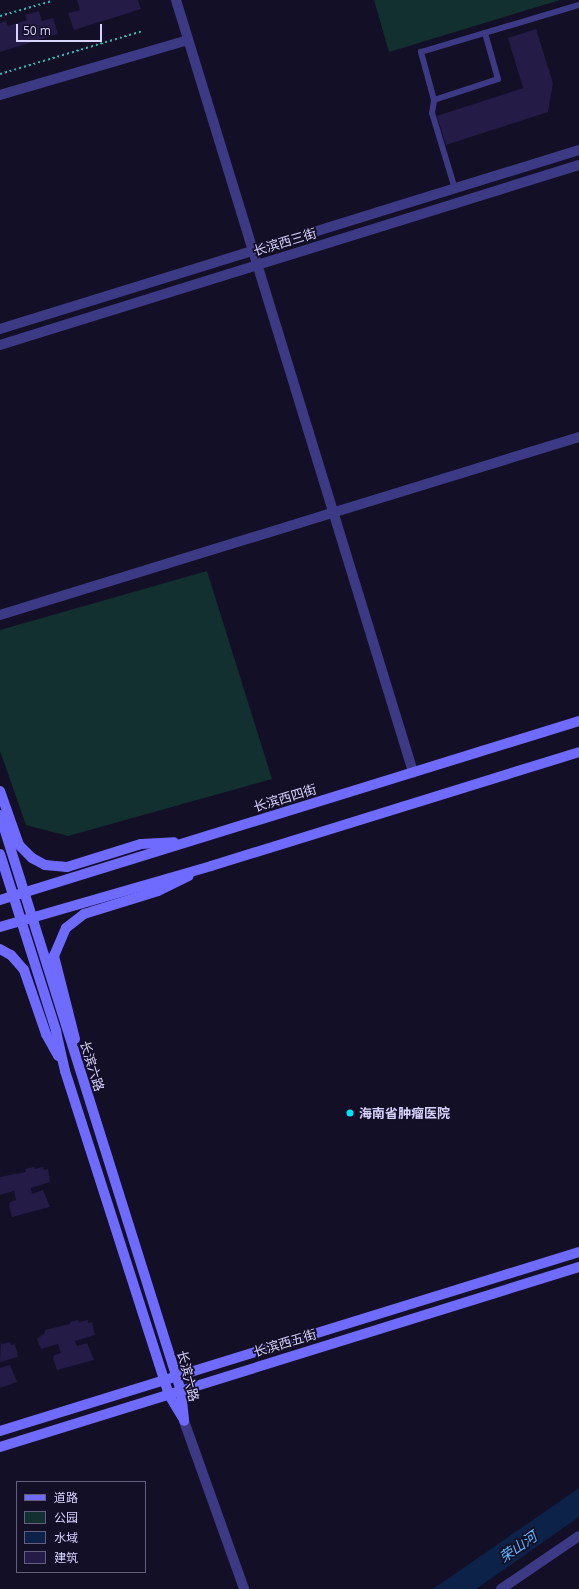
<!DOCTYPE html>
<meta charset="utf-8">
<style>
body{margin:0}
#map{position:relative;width:579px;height:1589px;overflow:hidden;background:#130f26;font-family:"Open Sans","Noto Sans SC",sans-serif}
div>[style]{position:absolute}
.green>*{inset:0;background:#12302f}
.water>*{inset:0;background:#0c2248}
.building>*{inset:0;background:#241b47}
.path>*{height:2px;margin-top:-1px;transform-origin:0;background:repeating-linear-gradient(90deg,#2fb8b0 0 2px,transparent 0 5px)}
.service>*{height:6px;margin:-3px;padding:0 3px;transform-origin:3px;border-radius:3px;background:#3d3a85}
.minor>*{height:10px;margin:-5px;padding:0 5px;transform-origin:5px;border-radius:5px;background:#3d3a85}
.tertiary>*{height:10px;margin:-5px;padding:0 5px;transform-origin:5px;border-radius:5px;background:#3d3a85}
.secondary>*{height:10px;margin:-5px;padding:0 5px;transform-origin:5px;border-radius:5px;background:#6f6bff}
.dots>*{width:11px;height:11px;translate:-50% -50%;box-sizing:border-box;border:2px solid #130f26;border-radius:50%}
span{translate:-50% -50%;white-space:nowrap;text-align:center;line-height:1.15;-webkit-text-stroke:3.5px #130f26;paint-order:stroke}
.street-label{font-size:13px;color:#d9d4ff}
.poi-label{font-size:13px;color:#d9d4ff;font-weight:700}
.left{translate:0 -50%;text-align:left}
.water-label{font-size:14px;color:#62b6ff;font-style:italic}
.legend{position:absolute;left:16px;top:1481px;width:130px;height:92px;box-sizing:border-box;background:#130f26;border:1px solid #625e7d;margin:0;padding:5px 7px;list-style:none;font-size:12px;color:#d9d4ff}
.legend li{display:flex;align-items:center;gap:8px;height:20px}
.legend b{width:20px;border:1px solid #625e7d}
.scale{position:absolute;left:16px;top:24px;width:86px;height:18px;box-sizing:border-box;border:2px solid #d9d4ff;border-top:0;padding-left:5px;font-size:12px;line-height:14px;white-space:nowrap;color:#d9d4ff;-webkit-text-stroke:3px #130f26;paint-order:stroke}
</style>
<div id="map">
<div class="green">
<i style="clip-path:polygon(374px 0,560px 0,389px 52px)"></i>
<i style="clip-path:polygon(207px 571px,272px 779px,68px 836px,26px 825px,0 751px,0 630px)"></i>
</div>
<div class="water">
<i style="clip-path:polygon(579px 1488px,579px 1517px,476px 1589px,433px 1589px)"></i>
</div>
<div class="building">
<i style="clip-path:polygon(77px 0,138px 0,141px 9px,74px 30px,68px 13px,80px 10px)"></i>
<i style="clip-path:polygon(39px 11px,42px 21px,53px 18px,58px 34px,0 52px,0 23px,6px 21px,8px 26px,27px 20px,25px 15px)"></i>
<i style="clip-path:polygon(536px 29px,553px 83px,548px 112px,446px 145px,437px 116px,523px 88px,508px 38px)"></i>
<i style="clip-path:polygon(34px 1167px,35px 1169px,43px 1167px,44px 1170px,48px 1169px,50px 1182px,31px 1188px,32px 1194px,43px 1190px,50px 1207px,12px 1217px,9px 1206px,10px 1202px,16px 1200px,14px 1191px,0 1195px,0 1177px,26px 1172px,25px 1169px)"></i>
<i style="clip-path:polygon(78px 1320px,79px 1322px,88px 1320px,88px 1323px,92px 1322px,95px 1335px,75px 1341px,77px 1346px,87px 1343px,94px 1360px,57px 1370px,53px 1358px,54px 1355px,61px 1353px,58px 1344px,41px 1349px,37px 1339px,45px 1333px,45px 1330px,70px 1324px,70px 1322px)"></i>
<i style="clip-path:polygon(1px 1341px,2px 1344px,10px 1342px,11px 1345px,15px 1344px,18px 1357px,0 1362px)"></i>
<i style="clip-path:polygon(10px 1365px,17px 1382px,0 1388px,0 1368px)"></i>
</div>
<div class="path">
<i style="left:0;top:16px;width:54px;rotate:-16.1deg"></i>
<i style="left:0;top:74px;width:148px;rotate:-16.8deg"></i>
</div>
<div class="service">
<i style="left:434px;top:100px;width:67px;rotate:-18.2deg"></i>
<i style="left:498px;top:79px;width:48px;rotate:-105.8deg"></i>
<i style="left:455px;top:189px;width:79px;rotate:-106.8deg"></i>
<i style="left:432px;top:113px;width:13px;rotate:-81deg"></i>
<i style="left:434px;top:100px;width:50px;rotate:-105.2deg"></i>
<i style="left:421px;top:52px;width:165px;rotate:-16.6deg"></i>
</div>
<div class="minor">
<i style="left:176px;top:0;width:808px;rotate:72.93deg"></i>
<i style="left:0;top:95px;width:196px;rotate:-16.3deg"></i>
<i style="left:0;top:615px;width:606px;rotate:-17.09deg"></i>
<i style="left:184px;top:1421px;width:178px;rotate:70.3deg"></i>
<i style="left:501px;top:1589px;width:94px;rotate:-34.2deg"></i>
</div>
<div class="tertiary">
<i style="left:0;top:329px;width:606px;rotate:-17.18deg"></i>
<i style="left:0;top:345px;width:606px;rotate:-17.27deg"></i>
</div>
<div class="secondary">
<i style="left:0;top:791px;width:57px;rotate:70.6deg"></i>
<i style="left:19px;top:845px;width:18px;rotate:45deg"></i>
<i style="left:32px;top:858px;width:15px;rotate:28deg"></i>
<i style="left:45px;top:865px;width:22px;rotate:5deg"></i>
<i style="left:67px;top:867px;width:77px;rotate:-17.3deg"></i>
<i style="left:141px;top:844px;width:33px;rotate:-3deg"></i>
<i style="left:0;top:815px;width:604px;rotate:72.56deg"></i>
<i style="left:181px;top:1391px;width:30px;rotate:84deg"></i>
<i style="left:0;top:854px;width:186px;rotate:72.4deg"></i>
<i style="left:56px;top:1031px;width:41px;rotate:77.3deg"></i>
<i style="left:65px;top:1071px;width:340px;rotate:72.2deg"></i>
<i style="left:169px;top:1395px;width:26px;rotate:59deg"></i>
<i style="left:0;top:900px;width:606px;rotate:-17.18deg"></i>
<i style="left:0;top:927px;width:220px;rotate:-16.1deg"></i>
<i style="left:211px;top:866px;width:385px;rotate:-17.2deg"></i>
<i style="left:0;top:949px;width:13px;rotate:29deg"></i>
<i style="left:11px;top:955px;width:20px;rotate:49deg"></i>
<i style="left:24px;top:970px;width:68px;rotate:71deg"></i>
<i style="left:46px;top:1034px;width:25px;rotate:61deg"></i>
<i style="left:75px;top:1039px;width:86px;rotate:-104.2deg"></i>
<i style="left:54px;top:956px;width:30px;rotate:-67deg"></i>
<i style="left:66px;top:928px;width:23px;rotate:-38deg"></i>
<i style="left:84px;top:914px;width:77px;rotate:-17.3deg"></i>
<i style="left:158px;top:891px;width:34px;rotate:-26deg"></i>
<i style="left:0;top:1431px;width:606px;rotate:-17.18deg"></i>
<i style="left:0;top:1447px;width:606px;rotate:-17.27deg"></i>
</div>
<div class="dots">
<i style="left:350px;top:1113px;background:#00e5ff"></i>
</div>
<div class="street-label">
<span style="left:285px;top:242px;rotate:-17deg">长滨西三街</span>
<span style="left:285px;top:798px;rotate:-17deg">长滨西四街</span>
<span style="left:92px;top:1066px;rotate:73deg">长滨六路</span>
<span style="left:285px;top:1343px;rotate:-17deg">长滨西五街</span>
<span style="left:188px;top:1376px;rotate:76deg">长滨六路</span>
</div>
<div class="poi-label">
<span class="left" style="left:359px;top:1113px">海南省肿瘤医院</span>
</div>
<div class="water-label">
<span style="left:518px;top:1547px;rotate:-35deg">荣山河</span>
</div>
<ul class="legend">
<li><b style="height:5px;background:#6f6bff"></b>道路</li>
<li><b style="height:11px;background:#12302f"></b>公园</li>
<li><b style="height:11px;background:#0c2248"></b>水域</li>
<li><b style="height:11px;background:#241b47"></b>建筑</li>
</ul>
<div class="scale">50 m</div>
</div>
